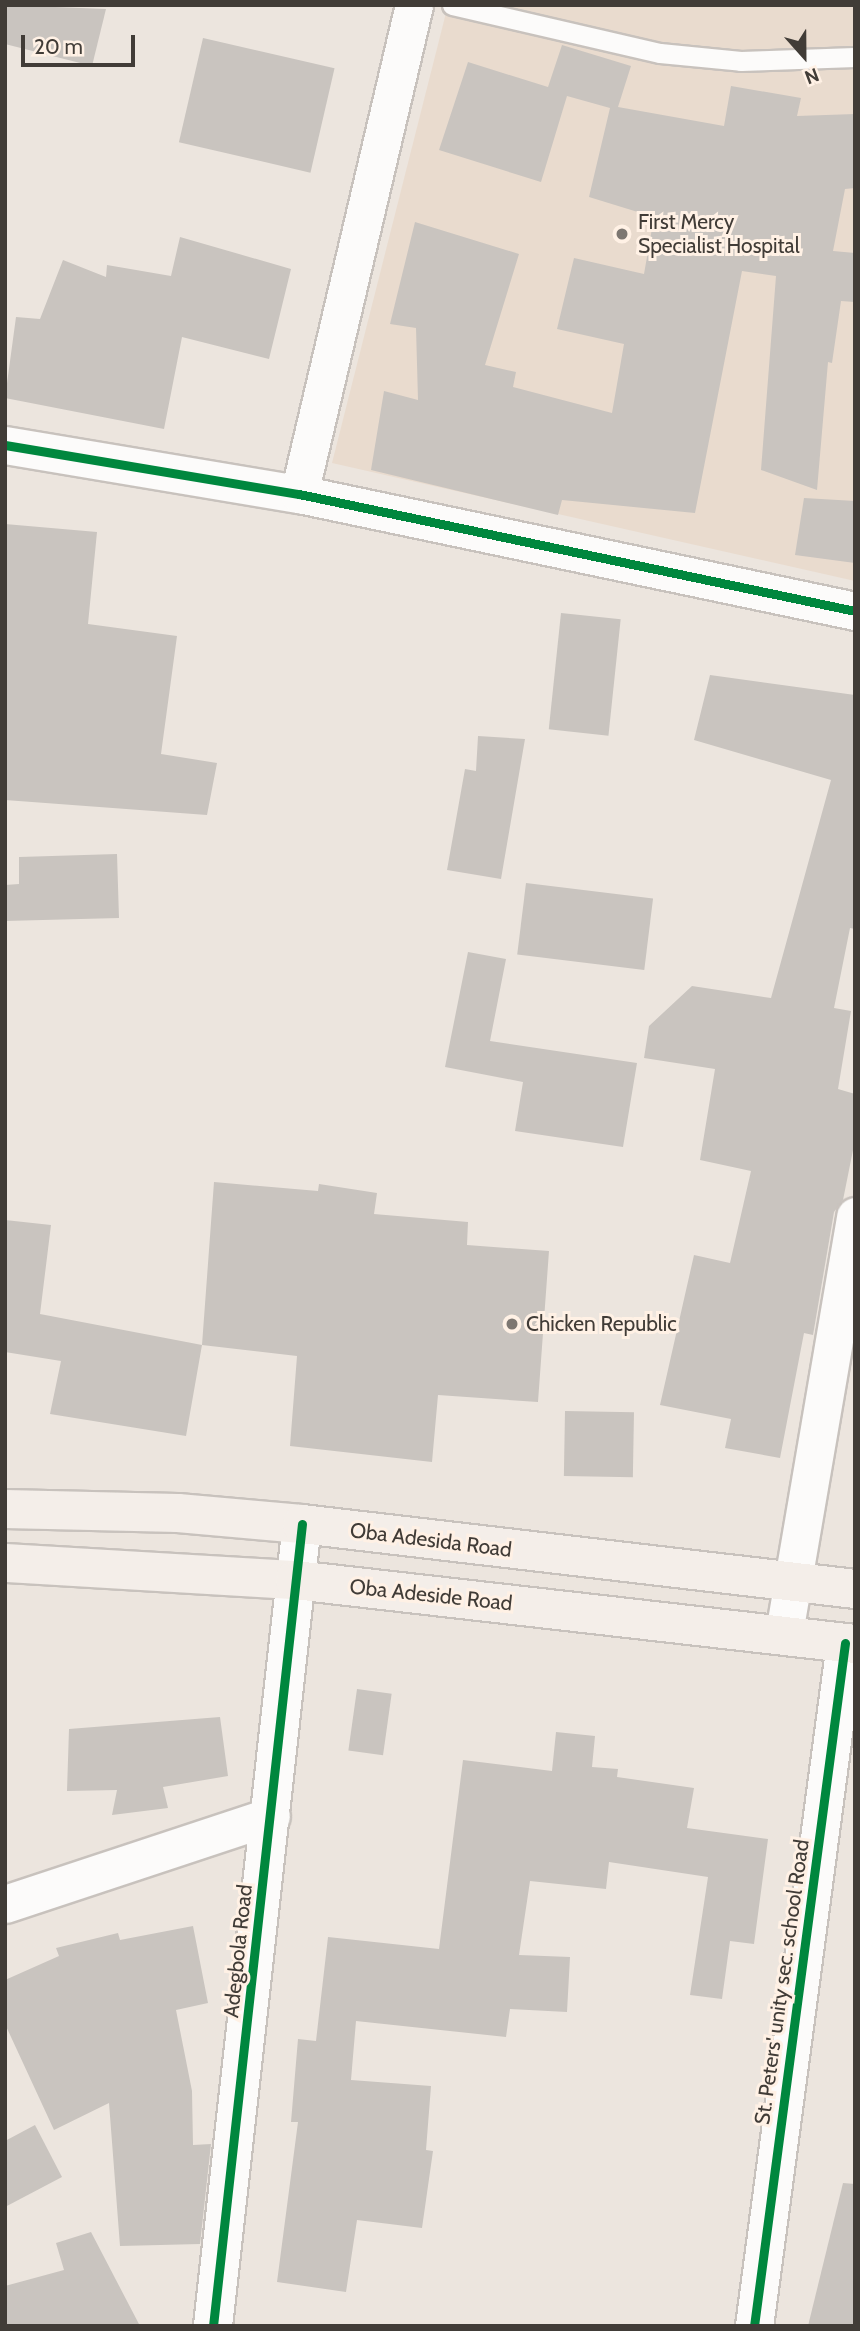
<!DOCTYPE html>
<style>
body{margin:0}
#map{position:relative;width:860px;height:2331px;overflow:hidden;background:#ece5de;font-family:Cabin,sans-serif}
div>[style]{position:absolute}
.built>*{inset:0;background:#e9dbce}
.building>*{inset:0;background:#c9c4bf;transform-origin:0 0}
.roads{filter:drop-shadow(2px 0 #c8c2bd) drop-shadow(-2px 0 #c8c2bd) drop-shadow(0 2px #c8c2bd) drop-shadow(0 -2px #c8c2bd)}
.service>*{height:19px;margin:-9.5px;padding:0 9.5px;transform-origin:9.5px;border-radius:9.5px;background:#fcfbfa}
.minor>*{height:37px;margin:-18.5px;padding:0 18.5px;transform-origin:18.5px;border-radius:18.5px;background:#fcfbfa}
.tertiary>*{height:38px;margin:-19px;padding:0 19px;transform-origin:19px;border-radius:19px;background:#fcfbfa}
.primary>*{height:38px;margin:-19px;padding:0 19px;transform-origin:19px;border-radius:19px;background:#f4eee9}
.cycleway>*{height:9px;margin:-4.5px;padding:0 4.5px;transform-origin:4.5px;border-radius:4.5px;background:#00873e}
.dots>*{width:19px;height:19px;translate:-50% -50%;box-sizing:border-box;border:4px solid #fff1e5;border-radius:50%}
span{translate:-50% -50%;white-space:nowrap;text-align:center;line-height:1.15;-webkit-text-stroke:6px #fff1e5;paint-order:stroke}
.poi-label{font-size:21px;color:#413c37}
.left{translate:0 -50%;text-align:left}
.street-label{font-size:21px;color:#413c37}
.frame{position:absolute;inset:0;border:7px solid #413c37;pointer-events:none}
.north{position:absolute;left:769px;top:21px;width:70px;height:70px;-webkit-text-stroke:5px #fff1e5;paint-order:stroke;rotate:159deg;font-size:19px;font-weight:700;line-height:28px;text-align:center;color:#413c37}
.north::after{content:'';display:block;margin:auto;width:24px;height:32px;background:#413c37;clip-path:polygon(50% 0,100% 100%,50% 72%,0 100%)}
.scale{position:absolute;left:21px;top:35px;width:114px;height:32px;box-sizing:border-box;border:4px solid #413c37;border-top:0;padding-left:9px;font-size:21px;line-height:24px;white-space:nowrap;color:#413c37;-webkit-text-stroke:5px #fff1e5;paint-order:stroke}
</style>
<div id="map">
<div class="built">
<i style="clip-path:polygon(448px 5px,855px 5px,855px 581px,332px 463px)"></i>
</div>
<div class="building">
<i style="clip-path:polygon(5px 5px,106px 9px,92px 66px,5px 44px)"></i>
<i style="left:203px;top:38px;width:135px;height:107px;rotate:13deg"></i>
<i style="clip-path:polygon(562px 45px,631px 66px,618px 107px,724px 126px,731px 86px,801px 98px,797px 116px,855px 114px,855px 188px,845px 189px,833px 251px,855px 253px,855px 302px,841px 301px,832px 363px,828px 362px,817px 490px,761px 470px,776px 276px,742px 271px,695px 513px,562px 500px,558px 515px,371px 470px,384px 391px,418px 400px,416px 328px,390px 324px,415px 222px,519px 254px,485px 365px,516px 372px,513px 387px,612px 413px,624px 344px,557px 329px,574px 258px,644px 274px,654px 217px,589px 197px,610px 108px,567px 96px,541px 182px,439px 150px,468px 62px,548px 87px)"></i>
<i style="clip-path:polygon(180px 237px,291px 269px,269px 359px,182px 337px,164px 429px,5px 398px,16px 317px,40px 319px,63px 260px,106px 277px,107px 265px,171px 276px)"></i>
<i style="clip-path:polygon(804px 498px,855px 501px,855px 563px,795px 555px)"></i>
<i style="clip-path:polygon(5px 524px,97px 532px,88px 624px,177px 636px,161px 754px,217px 763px,207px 815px,5px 800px)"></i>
<i style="left:561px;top:613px;width:60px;height:117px;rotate:6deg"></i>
<i style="clip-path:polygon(710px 675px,855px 695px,855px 929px,850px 928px,834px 1008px,851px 1011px,838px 1089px,855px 1094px,855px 1140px,843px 1200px,834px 1212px,813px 1335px,804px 1333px,780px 1458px,725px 1448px,731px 1419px,660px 1405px,694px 1255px,730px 1263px,751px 1171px,700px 1160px,715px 1069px,644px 1058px,649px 1026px,692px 986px,771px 998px,831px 780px,694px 740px)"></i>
<i style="clip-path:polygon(478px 736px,525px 739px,501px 879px,447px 870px,465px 769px,476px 771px)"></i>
<i style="clip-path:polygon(117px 854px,119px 918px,5px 921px,5px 885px,19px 884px,19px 857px)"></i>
<i style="left:526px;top:883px;width:128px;height:72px;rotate:7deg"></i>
<i style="clip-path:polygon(468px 952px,506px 959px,490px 1041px,637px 1063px,623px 1147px,515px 1131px,523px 1082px,445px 1067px)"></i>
<i style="clip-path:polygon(214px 1182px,318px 1191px,319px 1184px,377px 1193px,374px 1214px,468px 1222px,467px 1245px,549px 1251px,538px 1402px,438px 1395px,432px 1462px,290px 1446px,297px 1356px,202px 1345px)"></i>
<i style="clip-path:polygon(5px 1220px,51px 1225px,40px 1314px,202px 1345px,186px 1436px,50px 1414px,61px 1361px,5px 1352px)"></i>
<i style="left:565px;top:1411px;width:69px;height:65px;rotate:1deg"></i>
<i style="left:357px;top:1689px;width:35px;height:62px;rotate:8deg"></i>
<i style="clip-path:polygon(220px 1717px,228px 1776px,163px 1787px,168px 1808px,112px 1815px,117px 1790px,67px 1791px,69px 1729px)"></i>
<i style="clip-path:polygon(556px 1732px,595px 1736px,592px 1767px,618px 1769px,617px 1777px,694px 1788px,687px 1828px,768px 1839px,754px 1944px,730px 1941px,722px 1999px,690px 1995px,708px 1877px,609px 1862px,606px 1889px,530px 1881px,519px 1955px,570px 1957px,567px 2012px,510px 2009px,506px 2037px,356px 2021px,351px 2080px,431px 2086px,426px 2150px,433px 2151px,422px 2228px,357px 2220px,346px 2292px,277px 2282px,298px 2122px,291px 2122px,298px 2039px,316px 2041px,328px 1937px,439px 1949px,463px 1760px,552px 1771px)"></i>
<i style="clip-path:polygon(193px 1926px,208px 2003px,176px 2010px,192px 2091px,193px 2145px,211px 2144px,200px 2244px,120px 2246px,109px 2103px,54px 2130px,5px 2024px,5px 1980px,59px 1956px,56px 1948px,118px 1933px,120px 1940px)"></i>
<i style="clip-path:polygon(35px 2125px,62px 2177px,5px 2207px,5px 2141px)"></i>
<i style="clip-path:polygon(843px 2183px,855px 2184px,855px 2326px,808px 2326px)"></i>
<i style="clip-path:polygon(91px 2232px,140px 2326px,5px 2326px,5px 2286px,64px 2270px,56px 2243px)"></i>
</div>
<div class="roads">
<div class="service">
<i style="left:452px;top:5px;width:213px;rotate:13deg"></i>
<i style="left:660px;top:53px;width:81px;rotate:5.6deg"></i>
<i style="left:741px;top:61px;width:114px;rotate:-2deg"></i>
</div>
<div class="minor">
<i style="left:5px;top:445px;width:298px;rotate:9.5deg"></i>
<i style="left:299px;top:494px;width:568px;rotate:11.88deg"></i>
<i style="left:299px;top:494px;width:502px;rotate:-76.77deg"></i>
<i style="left:784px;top:1633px;width:423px;rotate:-80.3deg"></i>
<i style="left:5px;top:1904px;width:280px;rotate:-18.3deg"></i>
<i style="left:754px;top:2326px;width:689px;rotate:-82.41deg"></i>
</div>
<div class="tertiary">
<i style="left:213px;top:2326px;width:807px;rotate:-83.67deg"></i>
</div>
<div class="primary">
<i style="left:5px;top:1509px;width:173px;rotate:1.3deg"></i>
<i style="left:178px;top:1513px;width:124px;rotate:5.1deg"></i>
<i style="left:302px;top:1524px;width:557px;rotate:6.7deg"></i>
<i style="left:5px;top:1563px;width:290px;rotate:3.4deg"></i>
<i style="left:295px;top:1580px;width:564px;rotate:6.52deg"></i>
</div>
</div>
<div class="cycleway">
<i style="left:5px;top:445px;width:298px;rotate:9.5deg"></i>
<i style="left:299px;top:494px;width:568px;rotate:11.88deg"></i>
<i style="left:213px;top:2326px;width:807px;rotate:-83.67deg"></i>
<i style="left:754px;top:2326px;width:689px;rotate:-82.41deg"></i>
</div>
<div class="dots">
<i style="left:622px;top:234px;background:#7d7771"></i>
<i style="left:512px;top:1324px;background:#7d7771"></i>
</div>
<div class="poi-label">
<span class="left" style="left:638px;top:234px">First Mercy<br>Specialist Hospital</span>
<span class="left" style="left:526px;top:1324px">Chicken Republic</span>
</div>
<div class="street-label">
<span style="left:431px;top:1540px;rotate:7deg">Oba Adesida Road</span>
<span style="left:431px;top:1595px;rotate:6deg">Oba Adeside Road</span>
<span style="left:238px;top:1951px;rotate:-84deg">Adegbola Road</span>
<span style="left:782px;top:1982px;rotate:-82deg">St. Peters' unity sec. school Road</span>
</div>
<div class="frame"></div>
<div class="north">N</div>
<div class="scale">20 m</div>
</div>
